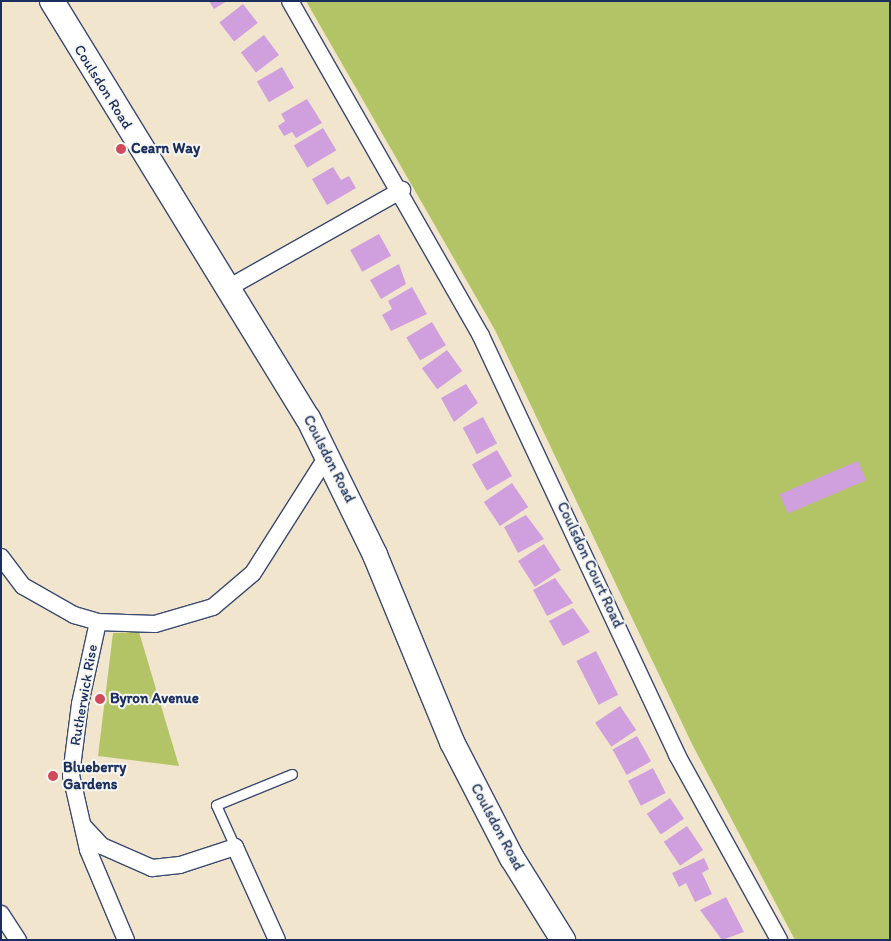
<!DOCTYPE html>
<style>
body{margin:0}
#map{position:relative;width:891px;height:941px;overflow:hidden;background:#f2e5ce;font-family:Itim,sans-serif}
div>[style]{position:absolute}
.green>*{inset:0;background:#b3c467}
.building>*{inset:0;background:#cfa0dd;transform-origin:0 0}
.roads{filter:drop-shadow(1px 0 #3b4a6f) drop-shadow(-1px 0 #3b4a6f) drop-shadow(0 1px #3b4a6f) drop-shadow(0 -1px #3b4a6f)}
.lane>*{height:9px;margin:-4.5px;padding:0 4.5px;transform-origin:4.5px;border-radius:4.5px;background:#fff}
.street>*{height:16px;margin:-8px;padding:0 8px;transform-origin:8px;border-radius:8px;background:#fff}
.secondary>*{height:24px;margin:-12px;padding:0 12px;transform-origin:12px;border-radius:12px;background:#fff}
.dots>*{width:14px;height:14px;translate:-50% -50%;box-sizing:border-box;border:2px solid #f6f6f2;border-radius:50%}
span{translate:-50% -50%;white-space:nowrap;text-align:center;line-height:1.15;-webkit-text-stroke:4px #f6f6f2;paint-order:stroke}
.street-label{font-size:15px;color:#1b2f5e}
.poi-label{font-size:15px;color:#1b2f5e;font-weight:700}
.left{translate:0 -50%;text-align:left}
.frame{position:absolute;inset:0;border:2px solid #1b2f5e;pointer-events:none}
</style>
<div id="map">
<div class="green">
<i style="clip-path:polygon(306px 1px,890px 1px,890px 940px,795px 940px,692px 744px,495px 330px)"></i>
<i style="clip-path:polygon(139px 632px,179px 766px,98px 756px,113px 633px)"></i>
</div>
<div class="building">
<i style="clip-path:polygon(209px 1px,227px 1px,214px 9px)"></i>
<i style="left:243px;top:4px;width:24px;height:30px;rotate:52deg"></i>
<i style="left:264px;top:35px;width:25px;height:29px;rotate:53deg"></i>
<i style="left:282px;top:67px;width:24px;height:29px;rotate:60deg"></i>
<i style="clip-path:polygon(307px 99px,322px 123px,296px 138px,292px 132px,284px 136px,278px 126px,285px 121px,281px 114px)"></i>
<i style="left:323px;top:128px;width:26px;height:34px;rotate:59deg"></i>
<i style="clip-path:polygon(333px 167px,341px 180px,349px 176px,356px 188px,327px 205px,312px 179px)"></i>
<i style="left:379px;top:234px;width:25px;height:33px;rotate:61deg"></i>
<i style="clip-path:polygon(399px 264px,406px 284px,381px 299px,370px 280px)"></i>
<i style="clip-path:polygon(412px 287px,427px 314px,391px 331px,382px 315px,392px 309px,388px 301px)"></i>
<i style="left:432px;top:322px;width:27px;height:30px;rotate:59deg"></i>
<i style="left:447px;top:350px;width:26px;height:31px;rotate:54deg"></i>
<i style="clip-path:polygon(466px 384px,478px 403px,454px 422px,441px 398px)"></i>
<i style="left:483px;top:417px;width:30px;height:23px;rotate:62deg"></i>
<i style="left:497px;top:450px;width:30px;height:29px;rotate:60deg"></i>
<i style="left:858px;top:461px;width:21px;height:85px;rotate:67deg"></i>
<i style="left:512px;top:483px;width:29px;height:34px;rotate:56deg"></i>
<i style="clip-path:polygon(526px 515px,544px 539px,518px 553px,504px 527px)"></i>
<i style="left:544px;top:544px;width:31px;height:31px;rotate:57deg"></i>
<i style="clip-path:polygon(555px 578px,573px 603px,547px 616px,533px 590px)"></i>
<i style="clip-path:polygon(573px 608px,590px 632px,563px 646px,549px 621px)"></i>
<i style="left:596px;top:651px;width:49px;height:22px;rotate:63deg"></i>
<i style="left:620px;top:706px;width:29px;height:30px;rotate:56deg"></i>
<i style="left:637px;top:736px;width:29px;height:28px;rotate:61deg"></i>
<i style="left:653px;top:768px;width:28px;height:28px;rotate:63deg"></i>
<i style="left:670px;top:798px;width:25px;height:28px;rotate:56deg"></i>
<i style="left:687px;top:826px;width:29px;height:28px;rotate:56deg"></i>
<i style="clip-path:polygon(704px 858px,709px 869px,702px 873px,712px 894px,695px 902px,686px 883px,679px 887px,672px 873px)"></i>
<i style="clip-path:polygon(726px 897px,744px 932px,722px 940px,700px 910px)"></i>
</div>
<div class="roads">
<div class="lane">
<i style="left:235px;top:847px;width:46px;rotate:-114.3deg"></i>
<i style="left:216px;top:805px;width:82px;rotate:-22.2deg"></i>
</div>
<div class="street">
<i style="left:290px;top:1px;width:386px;rotate:60.3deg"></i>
<i style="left:481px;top:336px;width:463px;rotate:64.9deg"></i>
<i style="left:677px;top:755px;width:211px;rotate:61.1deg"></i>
<i style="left:228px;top:288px;width:200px;rotate:-29.4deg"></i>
<i style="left:1px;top:557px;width:36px;rotate:53deg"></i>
<i style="left:23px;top:586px;width:59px;rotate:29.6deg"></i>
<i style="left:74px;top:615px;width:25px;rotate:16deg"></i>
<i style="left:98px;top:622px;width:57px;rotate:2deg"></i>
<i style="left:155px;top:624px;width:60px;rotate:-16.3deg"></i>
<i style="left:213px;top:607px;width:52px;rotate:-40.4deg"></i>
<i style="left:253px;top:573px;width:140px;rotate:-57.6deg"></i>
<i style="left:98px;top:622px;width:84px;rotate:102.4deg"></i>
<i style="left:80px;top:704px;width:72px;rotate:97.2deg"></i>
<i style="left:71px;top:775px;width:77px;rotate:77.2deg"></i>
<i style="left:88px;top:850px;width:98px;rotate:67.1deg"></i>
<i style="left:84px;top:827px;width:26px;rotate:47deg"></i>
<i style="left:102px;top:846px;width:55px;rotate:23.7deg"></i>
<i style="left:152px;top:868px;width:28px;rotate:-6deg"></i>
<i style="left:180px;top:865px;width:58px;rotate:-18.1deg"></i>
<i style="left:235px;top:847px;width:102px;rotate:65.7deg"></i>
<i style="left:1px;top:914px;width:31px;rotate:57deg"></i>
</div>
<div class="secondary">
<i style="left:52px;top:1px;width:489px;rotate:58.5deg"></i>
<i style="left:308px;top:418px;width:153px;rotate:63.9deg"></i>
<i style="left:375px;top:555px;width:202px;rotate:67.6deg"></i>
<i style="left:452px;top:742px;width:131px;rotate:62.7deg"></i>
<i style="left:512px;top:858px;width:97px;rotate:58.1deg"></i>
</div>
</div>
<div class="dots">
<i style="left:121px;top:149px;background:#d1495b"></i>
<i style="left:100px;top:699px;background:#d1495b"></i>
<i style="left:53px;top:776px;background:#d1495b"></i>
</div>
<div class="street-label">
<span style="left:103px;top:87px;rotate:58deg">Coulsdon Road</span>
<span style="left:329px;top:459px;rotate:63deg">Coulsdon Road</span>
<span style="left:590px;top:565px;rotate:65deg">Coulsdon Court Road</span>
<span style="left:84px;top:695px;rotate:-80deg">Rutherwick Rise</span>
<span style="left:497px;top:827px;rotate:62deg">Coulsdon Road</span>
</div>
<div class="poi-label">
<span class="left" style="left:131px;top:149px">Cearn Way</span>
<span class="left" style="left:110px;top:699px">Byron Avenue</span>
<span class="left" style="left:63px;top:776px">Blueberry<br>Gardens</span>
</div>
<div class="frame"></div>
</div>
